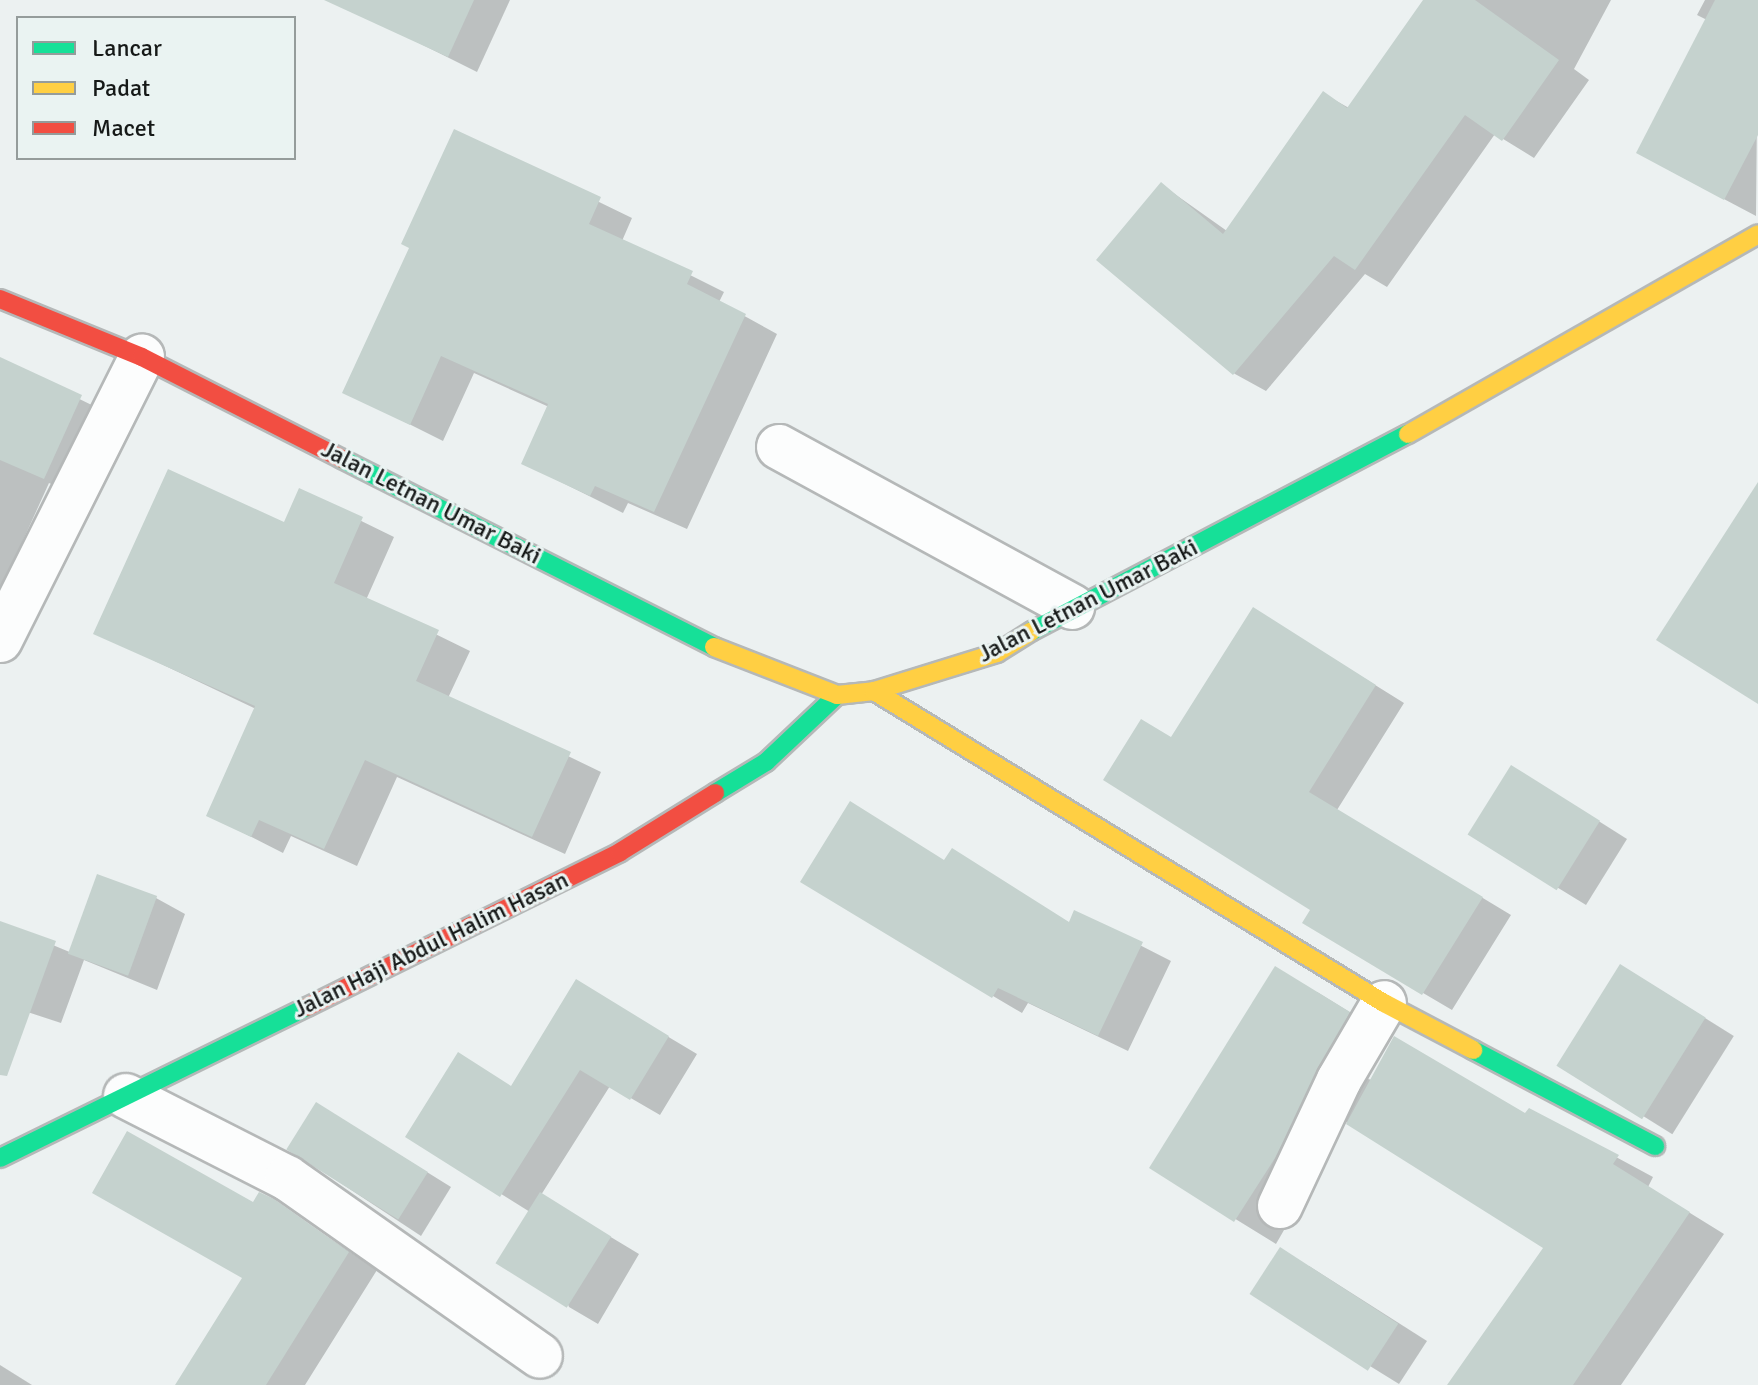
<!DOCTYPE html>
<style>
body{margin:0}
#map{position:relative;width:1758px;height:1385px;overflow:hidden;background:#ecf1f1;font-family:Signika,sans-serif}
div>[style]{position:absolute}
.shadow>*{inset:0;background:#0003;transform-origin:0 0}
.building>*{inset:0;background:#c5d2ce;transform-origin:0 0}
.roads{filter:drop-shadow(2px 0 #b5b8b8) drop-shadow(-2px 0 #b5b8b8) drop-shadow(0 2px #b5b8b8) drop-shadow(0 -2px #b5b8b8)}
.street>*{height:44px;margin:-22px;padding:0 22px;transform-origin:22px;border-radius:22px;background:#fcfdfd}
.fast>*{height:18px;margin:-9px;padding:0 9px;transform-origin:9px;border-radius:9px;background:#16e098}
.slow>*{height:18px;margin:-9px;padding:0 9px;transform-origin:9px;border-radius:9px;background:#ffcf43}
.jam>*{height:18px;margin:-9px;padding:0 9px;transform-origin:9px;border-radius:9px;background:#f24e42}
span{translate:-50% -50%;white-space:nowrap;text-align:center;line-height:1.15;-webkit-text-stroke:6px #eaf3f2;paint-order:stroke}
.street-label{font-size:24px;color:#161918}
.legend{position:absolute;left:16px;top:16px;width:280px;height:144px;box-sizing:border-box;background:#eaf3f2;border:2px solid #959c9b;margin:0;padding:10px 14px;list-style:none;font-size:24px;color:#161918}
.legend li{display:flex;align-items:center;gap:16px;height:40px}
.legend b{width:40px;border:2px solid #959c9b}
</style>
<div id="map">
<div class="shadow">
<i style="clip-path:polygon(389px 0,510px 0,477px 72px,379px 23px)"></i>
<i style="clip-path:polygon(1426px 0,1611px 0,1574px 69px,1589px 80px,1534px 158px,1495px 134px,1387px 287px,1365px 274px,1266px 391px,1235px 374px,1099px 260px,1162px 185px,1227px 231px,1324px 94px,1349px 108px)"></i>
<i style="clip-path:polygon(1705px 0,1758px 0,1756px 216px,1669px 170px,1707px 20px,1697px 15px)"></i>
<i style="clip-path:polygon(455px 132px,632px 218px,622px 241px,724px 292px,719px 302px,777px 334px,687px 529px,628px 503px,623px 513px,523px 463px,549px 407px,474px 373px,443px 441px,345px 392px,411px 248px)"></i>
<i style="clip-path:polygon(0 360px,110px 414px,73px 494px,49px 483px,0 591px)"></i>
<i style="clip-path:polygon(300px 491px,394px 537px,366px 600px,470px 651px,448px 698px,601px 772px,565px 854px,397px 777px,357px 866px,291px 836px,283px 853px,208px 815px,256px 709px,96px 633px,285px 524px)"></i>
<i style="clip-path:polygon(1282px 627px,1404px 703px,1337px 810px,1511px 915px,1452px 1010px,1304px 923px,1313px 909px,1172px 739px)"></i>
<i style="clip-path:polygon(1540px 784px,1627px 839px,1586px 905px,1470px 834px)"></i>
<i style="clip-path:polygon(946px 862px,1070px 923px,1075px 912px,1171px 961px,1128px 1051px,1028px 1003px,1022px 1013px,993px 996px)"></i>
<i style="clip-path:polygon(156px 898px,185px 914px,157px 990px,84px 960px,61px 1023px,0 1003px,0 923px,72px 953px)"></i>
<i style="left:1649px;top:983px;width:100px;height:116px;rotate:32deg"></i>
<i style="clip-path:polygon(1317px 992px,1390px 1037px,1368px 1079px,1526px 1116px,1529px 1110px,1653px 1177px,1648px 1187px,1724px 1234px,1621px 1385px,1451px 1385px,1546px 1247px,1346px 1122px,1276px 1244px,1151px 1167px)"></i>
<i style="clip-path:polygon(605px 999px,697px 1054px,660px 1115px,610px 1086px,541px 1195px,639px 1254px,598px 1324px,569px 1307px,530px 1212px,408px 1136px,512px 1087px)"></i>
<i style="clip-path:polygon(340px 1118px,451px 1187px,421px 1236px,289px 1149px)"></i>
<i style="clip-path:polygon(273px 1201px,377px 1270px,305px 1385px,214px 1385px,245px 1277px,253px 1205px)"></i>
<i style="clip-path:polygon(1309px 1266px,1427px 1341px,1399px 1384px,1252px 1293px)"></i>
<i style="clip-path:polygon(0 1365px,32px 1385px,0 1385px)"></i>
</div>
<div class="building">
<i style="clip-path:polygon(324px 0,474px 0,448px 57px)"></i>
<i style="clip-path:polygon(1423px 0,1475px 0,1559px 60px,1502px 141px,1465px 115px,1355px 270px,1334px 256px,1233px 375px,1096px 260px,1161px 182px,1223px 234px,1323px 91px,1347px 108px)"></i>
<i style="clip-path:polygon(1715px 0,1758px 0,1758px 135px,1724px 200px,1636px 153px)"></i>
<i style="clip-path:polygon(454px 129px,601px 197px,589px 224px,693px 271px,687px 284px,746px 314px,654px 512px,595px 486px,590px 496px,521px 464px,548px 404px,441px 356px,410px 425px,342px 393px,409px 248px,401px 244px)"></i>
<i style="clip-path:polygon(0 357px,82px 395px,44px 479px,0 460px)"></i>
<i style="clip-path:polygon(168px 469px,284px 522px,299px 488px,363px 517px,334px 583px,439px 630px,416px 681px,571px 752px,532px 837px,365px 760px,324px 849px,259px 820px,251px 837px,206px 816px,255px 706px,93px 634px)"></i>
<i style="clip-path:polygon(1758px 482px,1758px 704px,1656px 640px)"></i>
<i style="clip-path:polygon(1253px 607px,1376px 685px,1309px 792px,1483px 897px,1422px 995px,1302px 923px,1310px 910px,1103px 780px,1141px 719px,1171px 737px)"></i>
<i style="left:1511px;top:765px;width:105px;height:82px;rotate:32deg"></i>
<i style="clip-path:polygon(850px 801px,944px 860px,952px 848px,1069px 922px,1074px 910px,1143px 942px,1098px 1036px,998px 988px,992px 998px,800px 882px)"></i>
<i style="left:97px;top:874px;width:64px;height:85px;rotate:20deg"></i>
<i style="clip-path:polygon(0 921px,56px 941px,7px 1076px,0 1075px)"></i>
<i style="left:1620px;top:964px;width:101px;height:120px;rotate:32deg"></i>
<i style="clip-path:polygon(1275px 966px,1350px 1012px,1275px 1158px,1234px 1222px,1149px 1168px)"></i>
<i style="clip-path:polygon(576px 979px,669px 1036px,630px 1100px,580px 1070px,500px 1197px,405px 1137px,458px 1052px,511px 1086px)"></i>
<i style="clip-path:polygon(1394px 1036px,1525px 1113px,1529px 1108px,1619px 1155px,1613px 1164px,1690px 1212px,1573px 1385px,1447px 1385px,1543px 1248px,1346px 1124px)"></i>
<i style="left:316px;top:1102px;width:132px;height:56px;rotate:32deg"></i>
<i style="clip-path:polygon(127px 1131px,253px 1202px,259px 1192px,274px 1199px,349px 1252px,266px 1385px,175px 1385px,242px 1278px,92px 1193px)"></i>
<i style="left:540px;top:1192px;width:84px;height:84px;rotate:32deg"></i>
<i style="left:1280px;top:1247px;width:141px;height:56px;rotate:33deg"></i>
</div>
<div class="roads">
<div class="street">
<i style="left:779px;top:447px;width:334px;rotate:28.6deg"></i>
<i style="left:0;top:640px;width:317px;rotate:-63.4deg"></i>
<i style="left:126px;top:1096px;width:181px;rotate:27deg"></i>
<i style="left:287px;top:1178px;width:309px;rotate:35.1deg"></i>
<i style="left:1280px;top:1206px;width:139px;rotate:-64.9deg"></i>
<i style="left:1339px;top:1080px;width:89px;rotate:-59.7deg"></i>
</div>
<div class="fast">
<i style="left:342px;top:459px;width:417px;rotate:26.8deg"></i>
<i style="left:1032px;top:631px;width:424px;rotate:-27.7deg"></i>
<i style="left:715px;top:793px;width:60px;rotate:-31.3deg"></i>
<i style="left:766px;top:762px;width:98px;rotate:-43.3deg"></i>
<i style="left:1473px;top:1050px;width:206px;rotate:27.8deg"></i>
<i style="left:0;top:1158px;width:342px;rotate:-26.2deg"></i>
</div>
<div class="slow">
<i style="left:1408px;top:434px;width:403px;rotate:-29.7deg"></i>
<i style="left:714px;top:647px;width:132px;rotate:21.3deg"></i>
<i style="left:837px;top:695px;width:37px;rotate:-6deg"></i>
<i style="left:874px;top:691px;width:129px;rotate:-17.2deg"></i>
<i style="left:997px;top:653px;width:41px;rotate:-32.2deg"></i>
<i style="left:874px;top:691px;width:598px;rotate:31.46deg"></i>
<i style="left:1384px;top:1003px;width:101px;rotate:27.8deg"></i>
</div>
<div class="jam">
<i style="left:0;top:299px;width:153px;rotate:22.2deg"></i>
<i style="left:142px;top:357px;width:225px;rotate:27deg"></i>
<i style="left:307px;top:1007px;width:349px;rotate:-26.3deg"></i>
<i style="left:620px;top:852px;width:112px;rotate:-31.8deg"></i>
</div>
</div>
<div class="street-label">
<span style="left:431px;top:503px;rotate:27deg">Jalan Letnan Umar Baki</span>
<span style="left:1088px;top:601px;rotate:-27deg">Jalan Letnan Umar Baki</span>
<span style="left:431px;top:945px;rotate:-26deg">Jalan Haji Abdul Halim Hasan</span>
</div>
<ul class="legend">
<li><b style="height:10px;background:#16e098"></b>Lancar</li>
<li><b style="height:10px;background:#ffcf43"></b>Padat</li>
<li><b style="height:10px;background:#f24e42"></b>Macet</li>
</ul>
</div>
